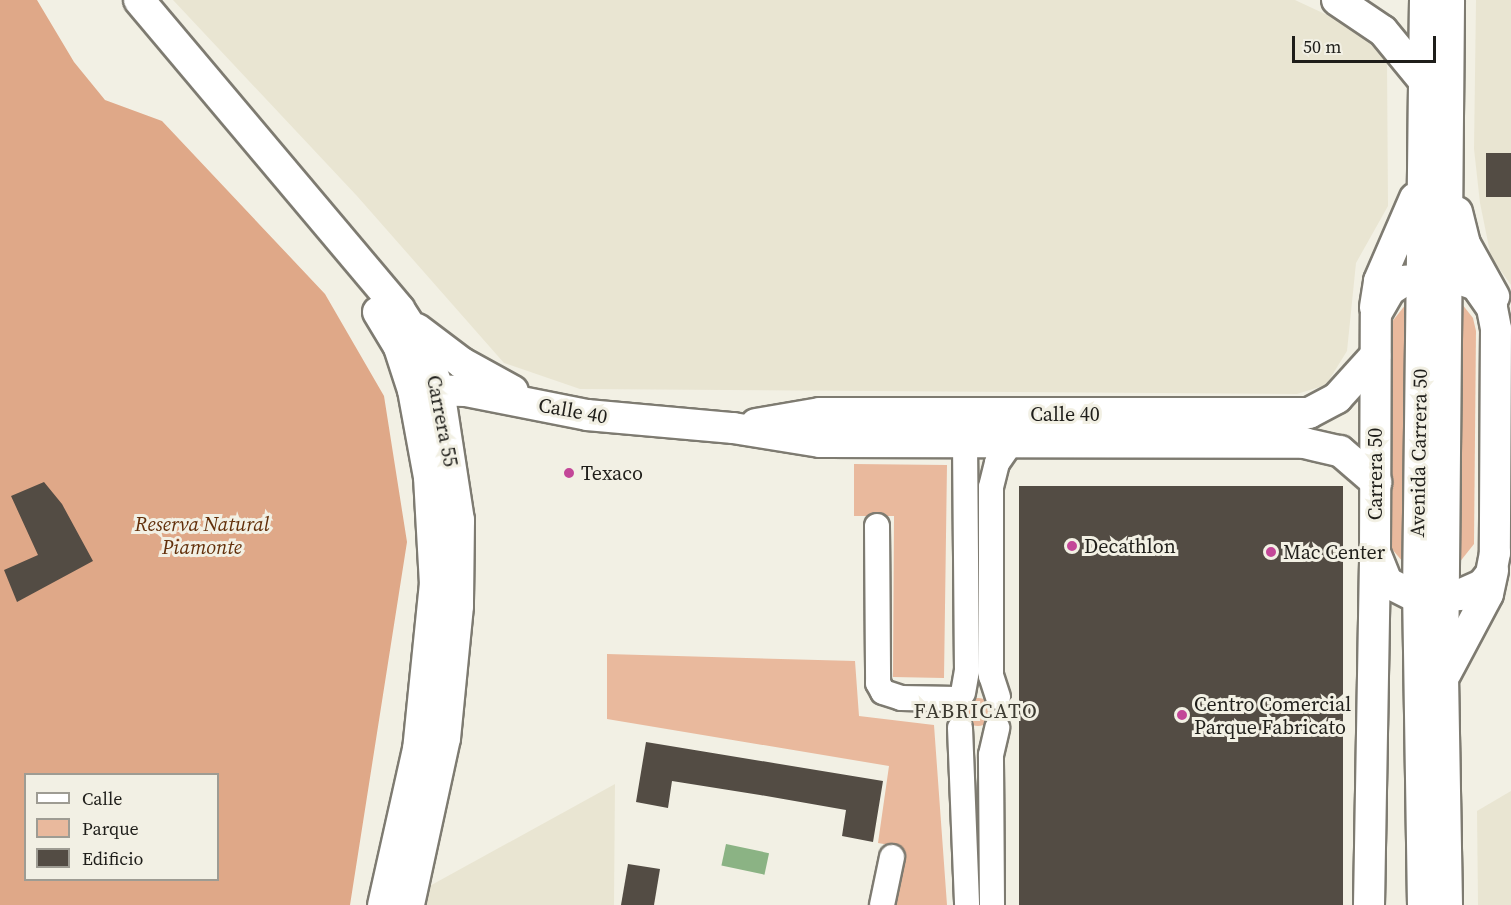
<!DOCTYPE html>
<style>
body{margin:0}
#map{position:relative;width:1511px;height:905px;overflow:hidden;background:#f2f0e4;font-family:"Source Serif 4",serif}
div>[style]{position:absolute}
.built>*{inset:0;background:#e9e5d2}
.green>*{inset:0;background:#e9b99d}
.round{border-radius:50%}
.forest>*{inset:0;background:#dfa888}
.water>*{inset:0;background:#8bb384;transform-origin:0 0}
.building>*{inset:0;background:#534c44;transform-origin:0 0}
.roads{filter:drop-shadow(2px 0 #7e7b71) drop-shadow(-2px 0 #7e7b71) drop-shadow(0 2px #7e7b71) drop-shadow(0 -2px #7e7b71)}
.minor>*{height:24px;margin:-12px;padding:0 12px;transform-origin:12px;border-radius:12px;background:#fff}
.major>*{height:30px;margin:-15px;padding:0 15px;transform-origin:15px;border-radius:15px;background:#fff}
.dots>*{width:16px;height:16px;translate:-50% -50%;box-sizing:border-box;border:3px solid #f2f0e4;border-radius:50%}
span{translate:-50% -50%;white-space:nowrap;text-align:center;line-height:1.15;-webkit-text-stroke:6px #f2f0e4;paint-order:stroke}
.street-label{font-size:20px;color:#1f1e1a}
.poi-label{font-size:20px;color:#1f1e1a}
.left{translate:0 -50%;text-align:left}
.park-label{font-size:20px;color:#622f0a;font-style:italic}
.neighbourhood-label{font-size:21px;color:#3d3b32;letter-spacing:1.5px}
.legend{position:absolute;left:24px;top:773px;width:195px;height:108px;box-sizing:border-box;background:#f2f0e4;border:2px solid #9e9c93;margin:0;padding:8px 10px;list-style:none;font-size:18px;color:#1f1e1a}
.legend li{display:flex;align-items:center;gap:12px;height:30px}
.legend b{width:30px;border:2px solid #9e9c93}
.scale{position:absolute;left:1292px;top:36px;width:144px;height:27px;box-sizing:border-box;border:3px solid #1f1e1a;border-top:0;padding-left:8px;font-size:18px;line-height:21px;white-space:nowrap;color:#1f1e1a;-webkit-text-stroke:4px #f2f0e4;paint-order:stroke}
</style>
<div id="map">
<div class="built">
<i style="clip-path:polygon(173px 0,1295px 0,1355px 28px,1387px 62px,1388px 206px,1356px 263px,1347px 351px,1326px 385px,1297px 394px,580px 389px,504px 363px,357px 196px)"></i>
<i style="clip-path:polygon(1476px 0,1511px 0,1511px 285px,1491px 257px,1480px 203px,1474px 149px)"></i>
<i style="clip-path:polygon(615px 784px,614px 905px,423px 905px,426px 888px)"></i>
<i style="clip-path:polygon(1511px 791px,1511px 905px,1478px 905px,1477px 811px)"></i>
</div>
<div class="green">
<i style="clip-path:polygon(1410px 299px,1408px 568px,1392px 549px,1389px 537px,1391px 323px)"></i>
<i style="clip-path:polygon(1458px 299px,1473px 318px,1476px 331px,1474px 544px,1455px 568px)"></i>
<i style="clip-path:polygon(854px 464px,947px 465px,944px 678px,893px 677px,894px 516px,854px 516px)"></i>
<i style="clip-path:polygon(607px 654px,855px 661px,859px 716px,934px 725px,947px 905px,891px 905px,901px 847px,878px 843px,889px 766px,607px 719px)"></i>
<i class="round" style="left:964px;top:698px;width:28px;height:28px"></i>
</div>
<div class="forest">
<i style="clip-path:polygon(evenodd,0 0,37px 0,74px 62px,105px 100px,162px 121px,325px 294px,384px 396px,407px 542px,350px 905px,0 905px,0 0,26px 774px,218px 774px,218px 880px,26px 880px,26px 774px)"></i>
</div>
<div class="water">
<i style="left:726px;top:844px;width:44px;height:22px;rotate:12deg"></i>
</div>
<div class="building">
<i style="left:1486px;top:153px;width:25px;height:44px"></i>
<i style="clip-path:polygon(44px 482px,62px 504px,93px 561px,17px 602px,4px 570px,38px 555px,11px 496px)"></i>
<i style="left:1019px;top:486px;width:324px;height:419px"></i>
<i style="clip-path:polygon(646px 742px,883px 781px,873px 842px,842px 836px,846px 810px,760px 795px,672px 781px,668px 808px,636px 802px)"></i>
<i style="clip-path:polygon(628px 864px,660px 869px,654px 905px,621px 905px)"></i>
</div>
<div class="roads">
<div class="minor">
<i style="left:877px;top:526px;width:157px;rotate:89.6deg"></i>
<i style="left:878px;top:683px;width:10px;rotate:61deg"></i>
<i style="left:883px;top:692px;width:19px;rotate:18deg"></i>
<i style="left:901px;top:698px;width:56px;rotate:1deg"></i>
<i style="left:963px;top:693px;width:22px;rotate:-80deg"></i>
<i style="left:967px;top:671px;width:228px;rotate:-90.5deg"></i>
<i style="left:965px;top:443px;width:17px;rotate:-66deg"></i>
<i style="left:998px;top:697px;width:22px;rotate:-108deg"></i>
<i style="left:991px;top:676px;width:189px;rotate:-90deg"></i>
<i style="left:991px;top:487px;width:25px;rotate:-76deg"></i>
<i style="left:997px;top:463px;width:24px;rotate:-55deg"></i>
<i style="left:960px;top:728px;width:177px;rotate:87.7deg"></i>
<i style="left:882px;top:905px;width:49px;rotate:-78.2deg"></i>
<i style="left:992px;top:905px;width:150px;rotate:-90.4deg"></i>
<i style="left:991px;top:755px;width:28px;rotate:-77deg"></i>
</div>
<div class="major">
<i style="left:139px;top:0;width:404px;rotate:49.9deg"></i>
<i style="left:399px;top:309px;width:40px;rotate:57.1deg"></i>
<i style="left:421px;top:343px;width:50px;rotate:69deg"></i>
<i style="left:439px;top:390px;width:132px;rotate:81.3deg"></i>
<i style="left:459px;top:520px;width:86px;rotate:90.7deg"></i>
<i style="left:458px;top:606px;width:133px;rotate:95.6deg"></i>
<i style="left:445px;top:738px;width:171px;rotate:102.2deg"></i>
<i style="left:1337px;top:0;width:55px;rotate:34deg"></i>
<i style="left:1383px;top:31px;width:65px;rotate:50.6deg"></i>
<i style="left:1457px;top:212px;width:33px;rotate:76deg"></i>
<i style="left:1465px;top:244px;width:60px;rotate:60.9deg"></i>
<i style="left:1447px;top:275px;width:31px;rotate:19deg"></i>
<i style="left:1476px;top:285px;width:28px;rotate:55deg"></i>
<i style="left:1492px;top:308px;width:21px;rotate:79deg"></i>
<i style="left:1496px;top:329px;width:224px;rotate:90.3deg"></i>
<i style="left:1495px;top:553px;width:21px;rotate:101deg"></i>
<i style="left:1491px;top:574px;width:14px;rotate:129deg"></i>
<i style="left:1482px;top:585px;width:24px;rotate:156deg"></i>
<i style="left:1460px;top:595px;width:42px;rotate:175.9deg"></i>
<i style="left:1418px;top:598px;width:35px;rotate:-153deg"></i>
<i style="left:1387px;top:582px;width:32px;rotate:-112deg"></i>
<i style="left:1375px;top:552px;width:238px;rotate:-89.8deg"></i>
<i style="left:1376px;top:314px;width:28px;rotate:-60deg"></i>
<i style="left:1390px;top:290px;width:17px;rotate:-33deg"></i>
<i style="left:1404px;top:281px;width:43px;rotate:-7.9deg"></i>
<i style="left:1375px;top:307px;width:26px;rotate:-81deg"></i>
<i style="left:1379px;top:281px;width:90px;rotate:-66.6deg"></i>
<i style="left:378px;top:312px;width:41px;rotate:59deg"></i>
<i style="left:399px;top:347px;width:45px;rotate:72deg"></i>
<i style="left:413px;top:390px;width:88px;rotate:79.6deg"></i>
<i style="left:429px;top:477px;width:106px;rotate:86.8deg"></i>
<i style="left:435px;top:583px;width:167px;rotate:95.8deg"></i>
<i style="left:418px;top:749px;width:160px;rotate:102.6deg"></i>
<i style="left:417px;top:329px;width:56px;rotate:37.1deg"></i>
<i style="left:462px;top:363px;width:58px;rotate:28.8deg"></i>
<i style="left:419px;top:390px;width:47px;rotate:1.2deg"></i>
<i style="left:466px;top:391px;width:123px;rotate:11.2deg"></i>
<i style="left:587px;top:415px;width:147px;rotate:5.1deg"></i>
<i style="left:733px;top:428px;width:88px;rotate:9.1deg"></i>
<i style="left:820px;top:442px;width:484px;rotate:0.1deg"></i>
<i style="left:1304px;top:443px;width:37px;rotate:13deg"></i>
<i style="left:1340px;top:451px;width:48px;rotate:40.7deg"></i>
<i style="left:756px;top:424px;width:65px;rotate:-9.8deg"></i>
<i style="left:820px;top:413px;width:489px"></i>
<i style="left:1309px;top:413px;width:32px;rotate:-28deg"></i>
<i style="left:1337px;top:398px;width:57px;rotate:-47.9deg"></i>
<i style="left:1446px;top:673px;width:89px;rotate:-62deg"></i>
<i style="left:1488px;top:594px;width:24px;rotate:-78deg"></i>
<i style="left:1369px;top:905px;width:347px;rotate:-89deg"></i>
<i style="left:1423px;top:905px;width:307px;rotate:-90.9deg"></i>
<i style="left:1418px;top:598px;width:598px;rotate:-89.33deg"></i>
<i style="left:1447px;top:905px;width:227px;rotate:-91deg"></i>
<i style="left:1443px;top:678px;width:678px;rotate:-89.49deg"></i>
</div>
</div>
<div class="dots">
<i style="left:569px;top:473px;background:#c34798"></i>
<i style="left:1072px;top:546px;background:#c34798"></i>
<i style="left:1271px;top:552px;background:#c34798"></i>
<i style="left:1182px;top:715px;background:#c34798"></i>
</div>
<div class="street-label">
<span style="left:573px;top:411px;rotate:10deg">Calle 40</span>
<span style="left:1065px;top:414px">Calle 40</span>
<span style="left:442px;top:421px;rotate:79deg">Carrera 55</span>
<span style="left:1419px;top:453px;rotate:-89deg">Avenida Carrera 50</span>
<span style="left:1375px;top:474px;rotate:-90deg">Carrera 50</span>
</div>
<div class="poi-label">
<span class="left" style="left:581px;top:473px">Texaco</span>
<span class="left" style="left:1084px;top:546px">Decathlon</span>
<span class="left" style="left:1283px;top:552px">Mac Center</span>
<span class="left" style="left:1194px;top:716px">Centro Comercial<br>Parque Fabricato</span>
</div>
<div class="park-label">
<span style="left:202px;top:536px">Reserva Natural<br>Piamonte</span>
</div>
<div class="neighbourhood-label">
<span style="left:976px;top:711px">FABRICATO</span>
</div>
<ul class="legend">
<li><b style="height:8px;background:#fff"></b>Calle</li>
<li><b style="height:16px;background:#e9b99d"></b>Parque</li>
<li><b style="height:16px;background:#534c44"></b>Edificio</li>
</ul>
<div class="scale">50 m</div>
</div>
